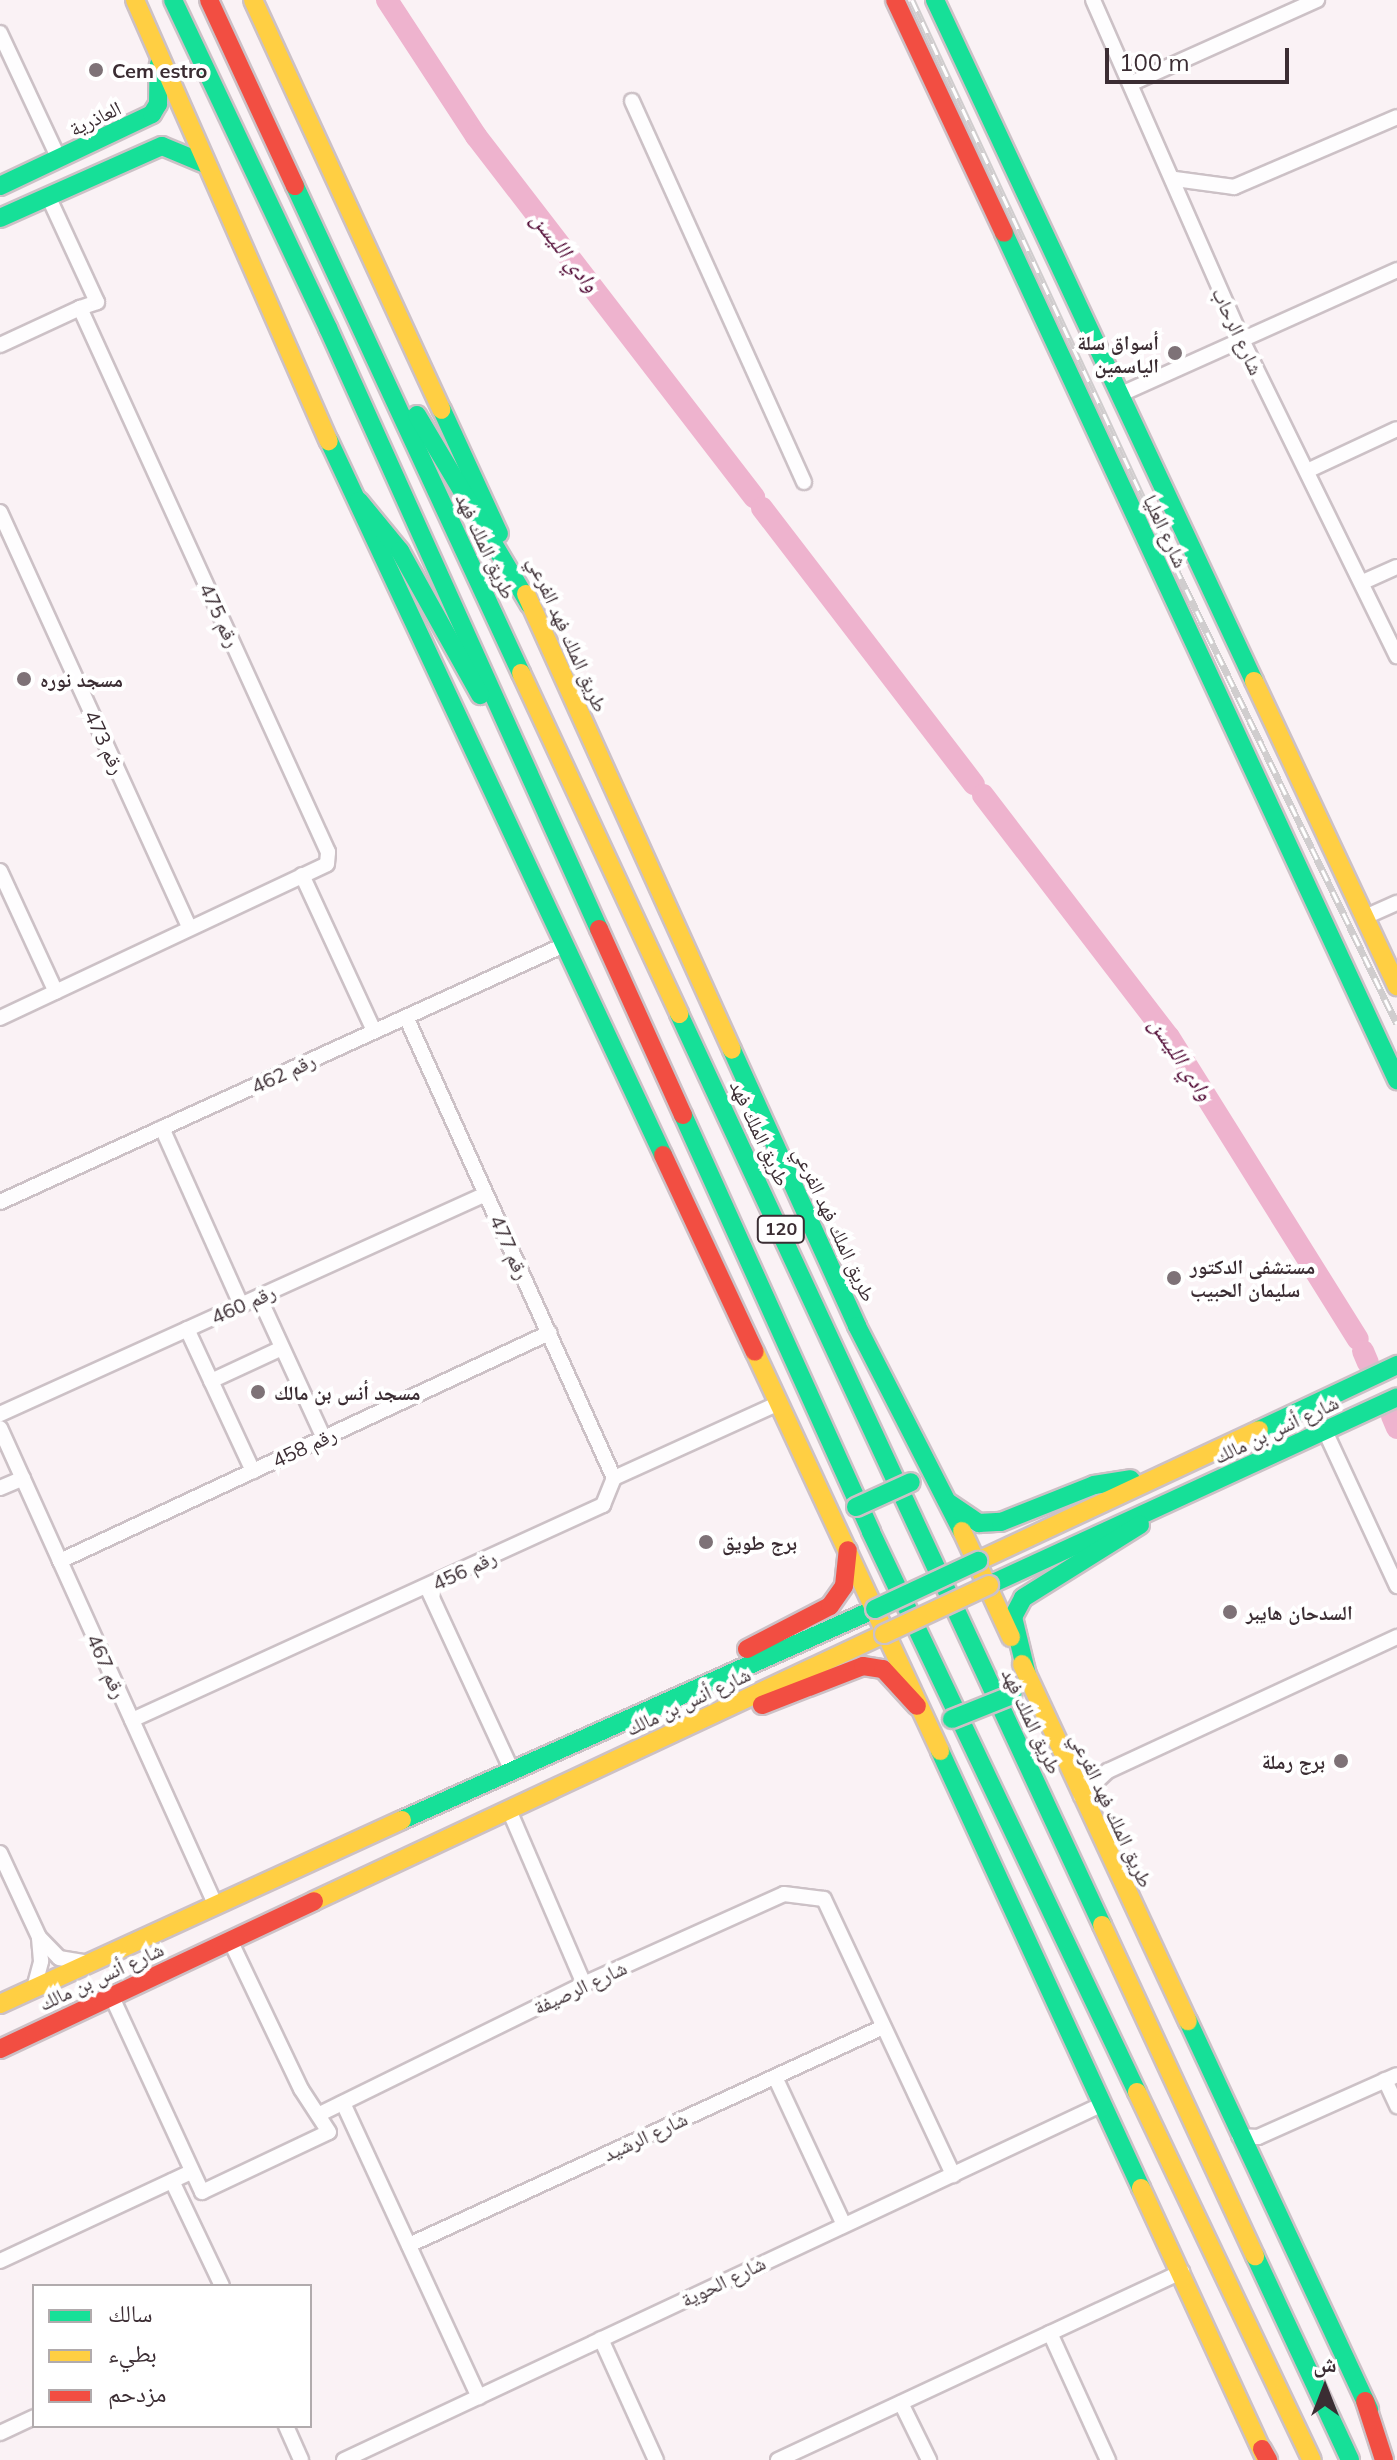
<!DOCTYPE html>
<meta charset="utf-8">
<style>
body{margin:0}
#map{position:relative;width:1397px;height:2460px;overflow:hidden;background:#faf2f5;font-family:Mulish,"Noto Naskh Arabic",sans-serif}
div>[style]{position:absolute}
.river>*{height:22px;margin:-11px;padding:0 11px;transform-origin:11px;border-radius:11px;background:#eeb3ce}
.roads{filter:drop-shadow(2px 0 #ccc1c6) drop-shadow(-2px 0 #ccc1c6) drop-shadow(0 2px #ccc1c6) drop-shadow(0 -2px #ccc1c6)}
.street>*{height:14px;margin:-7px;padding:0 7px;transform-origin:7px;border-radius:7px;background:#fefdfe}
.fast>*{height:18px;margin:-9px;padding:0 9px;transform-origin:9px;border-radius:9px;background:#16e098}
.slow>*{height:18px;margin:-9px;padding:0 9px;transform-origin:9px;border-radius:9px;background:#ffcf43}
.jam>*{height:18px;margin:-9px;padding:0 9px;transform-origin:9px;border-radius:9px;background:#f24e42}
.rail>*{height:7px;margin-top:-3.5px;transform-origin:0;background:repeating-linear-gradient(90deg,#fff 0 12px,#d0cdce 0 24px);box-sizing:border-box;border-block:2px solid #d0cdce}
.bridges{filter:drop-shadow(2px 0 #ccc1c6) drop-shadow(-2px 0 #ccc1c6) drop-shadow(0 2px #ccc1c6) drop-shadow(0 -2px #ccc1c6)}
.fast-bridge>*{height:18px;margin:-9px;padding:0 9px;transform-origin:9px;border-radius:9px;background:#16e098}
.slow-bridge>*{height:18px;margin:-9px;padding:0 9px;transform-origin:9px;border-radius:9px;background:#ffcf43}
.dots>*{width:22px;height:22px;translate:-50% -50%;box-sizing:border-box;border:4px solid #fff;border-radius:50%}
span{translate:-50% -50%;white-space:nowrap;text-align:center;line-height:1.15;-webkit-text-stroke:8px #fff;paint-order:stroke}
.shield-label span{padding:2px 6px;background:#fff;border:2px solid;border-radius:6px;-webkit-text-stroke-width:0}
.shield-label{font-size:18px;color:#3b2d33;font-weight:700}
.poi-label{font-size:20px;color:#3b2d33;font-weight:700}
.left{translate:0 -50%;text-align:left}
.right{translate:-100% -50%;text-align:right}
.street-label{font-size:20px;color:#3b2d33}
.water-label{font-size:22px;color:#4d0430;font-style:italic}
.legend{position:absolute;left:32px;top:2284px;width:280px;height:144px;box-sizing:border-box;background:#fff;border:2px solid #b1abad;margin:0;padding:10px 14px;list-style:none;font-size:24px;color:#3b2d33}
.legend li{display:flex;align-items:center;gap:16px;height:40px}
.legend b{width:40px;border:2px solid #b1abad}
.north{position:absolute;left:1285px;top:2348px;width:80px;height:80px;-webkit-text-stroke:6px #fff;paint-order:stroke;rotate:0deg;font-size:22px;font-weight:700;line-height:32px;text-align:center;color:#3b2d33}
.north::after{content:'';display:block;margin:auto;width:28px;height:36px;background:#3b2d33;clip-path:polygon(50% 0,100% 100%,50% 72%,0 100%)}
.scale{position:absolute;left:1105px;top:48px;width:184px;height:36px;box-sizing:border-box;border:4px solid #3b2d33;border-top:0;padding-left:10px;font-size:24px;line-height:28px;white-space:nowrap;color:#3b2d33;-webkit-text-stroke:6px #fff;paint-order:stroke}
</style>
<div id="map">
<div class="river">
<i style="left:387px;top:0;width:163px;rotate:56.8deg"></i>
<i style="left:476px;top:136px;width:456px;rotate:52.4deg"></i>
<i style="left:762px;top:508px;width:348px;rotate:52.5deg"></i>
<i style="left:983px;top:795px;width:305px;rotate:52.5deg"></i>
<i style="left:1169px;top:1037px;width:356px;rotate:58deg"></i>
<i style="left:1363px;top:1351px;width:13px;rotate:67deg"></i>
<i style="left:1392px;top:1416px;width:13px;rotate:67deg"></i>
</div>
<div class="roads">
<div class="street">
<i style="left:1093px;top:0;width:373px;rotate:66.3deg"></i>
<i style="left:1243px;top:342px;width:350px;rotate:63.9deg"></i>
<i style="left:0;top:33px;width:139px;rotate:64.9deg"></i>
<i style="left:1132px;top:83px;width:203px;rotate:-24.2deg"></i>
<i style="left:632px;top:101px;width:418px;rotate:65.7deg"></i>
<i style="left:1175px;top:179px;width:60px;rotate:7.7deg"></i>
<i style="left:1234px;top:187px;width:177px;rotate:-23.2deg"></i>
<i style="left:0;top:345px;width:88px;rotate:-24.8deg"></i>
<i style="left:1119px;top:395px;width:305px;rotate:-24.2deg"></i>
<i style="left:1307px;top:471px;width:99px;rotate:-25deg"></i>
<i style="left:0;top:512px;width:457px;rotate:65.5deg"></i>
<i style="left:1363px;top:582px;width:37px;rotate:-24deg"></i>
<i style="left:0;top:871px;width:133px;rotate:65.2deg"></i>
<i style="left:302px;top:875px;width:172px;rotate:65.2deg"></i>
<i style="left:1365px;top:917px;width:35px;rotate:-24deg"></i>
<i style="left:406px;top:1017px;width:506px;rotate:65.72deg"></i>
<i style="left:0;top:1018px;width:361px;rotate:-25.2deg"></i>
<i style="left:327px;top:864px;width:12px;rotate:-85deg"></i>
<i style="left:328px;top:852px;width:598px;rotate:-114.51deg"></i>
<i style="left:80px;top:308px;width:18px;rotate:-19deg"></i>
<i style="left:97px;top:302px;width:117px;rotate:-114.8deg"></i>
<i style="left:162px;top:1128px;width:194px;rotate:65.9deg"></i>
<i style="left:0;top:1202px;width:622px;rotate:-24.5deg"></i>
<i style="left:259px;top:1297px;width:155px;rotate:65.3deg"></i>
<i style="left:187px;top:1329px;width:157px;rotate:65.1deg"></i>
<i style="left:211px;top:1381px;width:78px;rotate:-24.9deg"></i>
<i style="left:0;top:1414px;width:533px;rotate:-24.36deg"></i>
<i style="left:0;top:1428px;width:522px;rotate:65.69deg"></i>
<i style="left:1325px;top:1431px;width:171px;rotate:65.1deg"></i>
<i style="left:0;top:1488px;width:25px;rotate:-23deg"></i>
<i style="left:60px;top:1561px;width:540px;rotate:-25deg"></i>
<i style="left:427px;top:1587px;width:200px;rotate:65.2deg"></i>
<i style="left:132px;top:1720px;width:518px;rotate:-24.54deg"></i>
<i style="left:603px;top:1505px;width:29px;rotate:-68deg"></i>
<i style="left:614px;top:1478px;width:181px;rotate:-24.4deg"></i>
<i style="left:1081px;top:1796px;width:37px;rotate:-43deg"></i>
<i style="left:1108px;top:1771px;width:319px;rotate:-24.9deg"></i>
<i style="left:509px;top:1810px;width:189px;rotate:66.7deg"></i>
<i style="left:0;top:1853px;width:93px;rotate:65.1deg"></i>
<i style="left:39px;top:1937px;width:29px;rotate:46deg"></i>
<i style="left:59px;top:1958px;width:26px;rotate:9deg"></i>
<i style="left:34px;top:1988px;width:28px;rotate:-75deg"></i>
<i style="left:41px;top:1961px;width:24px;rotate:-95deg"></i>
<i style="left:111px;top:1995px;width:217px;rotate:65.2deg"></i>
<i style="left:202px;top:2192px;width:140px;rotate:-25.3deg"></i>
<i style="left:329px;top:2132px;width:51px;rotate:-123.1deg"></i>
<i style="left:301px;top:2089px;width:165px;rotate:-115.5deg"></i>
<i style="left:775px;top:2077px;width:161px;rotate:65deg"></i>
<i style="left:1385px;top:2080px;width:29px;rotate:65deg"></i>
<i style="left:343px;top:2103px;width:324px;rotate:65.2deg"></i>
<i style="left:320px;top:2114px;width:294px;rotate:-26.2deg"></i>
<i style="left:584px;top:1984px;width:219px;rotate:-24.2deg"></i>
<i style="left:784px;top:1894px;width:40px;rotate:7.1deg"></i>
<i style="left:824px;top:1899px;width:305px;rotate:64.9deg"></i>
<i style="left:1239px;top:2136px;width:19px;rotate:3deg"></i>
<i style="left:1258px;top:2137px;width:152px;rotate:-24deg"></i>
<i style="left:172px;top:2181px;width:116px;rotate:64.5deg"></i>
<i style="left:409px;top:2245px;width:519px;rotate:-24.69deg"></i>
<i style="left:0;top:2261px;width:211px;rotate:-25deg"></i>
<i style="left:1050px;top:2333px;width:140px;rotate:65.5deg"></i>
<i style="left:601px;top:2339px;width:133px;rotate:65.6deg"></i>
<i style="left:901px;top:2403px;width:64px;rotate:63.8deg"></i>
<i style="left:286px;top:2426px;width:37px;rotate:66deg"></i>
<i style="left:0;top:2433px;width:38px;rotate:-25deg"></i>
<i style="left:344px;top:2460px;width:838px;rotate:-25.13deg"></i>
<i style="left:778px;top:2460px;width:446px;rotate:-25deg"></i>
</div>
<div class="fast">
<i style="left:173px;top:0;width:363px;rotate:64.7deg"></i>
<i style="left:328px;top:328px;width:659px;rotate:65.73deg"></i>
<i style="left:935px;top:0;width:752px;rotate:64.9deg"></i>
<i style="left:0;top:186px;width:168px;rotate:-25.3deg"></i>
<i style="left:152px;top:114px;width:12px;rotate:-59deg"></i>
<i style="left:158px;top:104px;width:39px;rotate:-89deg"></i>
<i style="left:295px;top:186px;width:537px;rotate:65.11deg"></i>
<i style="left:0;top:218px;width:177px;rotate:-24deg"></i>
<i style="left:162px;top:146px;width:44px;rotate:22.5deg"></i>
<i style="left:1004px;top:233px;width:934px;rotate:65.11deg"></i>
<i style="left:442px;top:410px;width:136px;rotate:65.3deg"></i>
<i style="left:417px;top:415px;width:221px;rotate:59.3deg"></i>
<i style="left:329px;top:441px;width:788px;rotate:64.93deg"></i>
<i style="left:359px;top:501px;width:65px;rotate:50.6deg"></i>
<i style="left:400px;top:551px;width:165px;rotate:60.9deg"></i>
<i style="left:679px;top:1014px;width:1004px;rotate:65.09deg"></i>
<i style="left:732px;top:1050px;width:303px;rotate:65.6deg"></i>
<i style="left:857px;top:1326px;width:230px;rotate:62.9deg"></i>
<i style="left:683px;top:1115px;width:457px;rotate:65.7deg"></i>
<i style="left:871px;top:1532px;width:620px;rotate:64.59deg"></i>
<i style="left:1259px;top:1430px;width:153px;rotate:-25.2deg"></i>
<i style="left:949px;top:1503px;width:36px;rotate:34deg"></i>
<i style="left:979px;top:1523px;width:22px;rotate:-3deg"></i>
<i style="left:1001px;top:1522px;width:100px;rotate:-21.7deg"></i>
<i style="left:1094px;top:1485px;width:37px;rotate:-9deg"></i>
<i style="left:989px;top:1585px;width:449px;rotate:-24.7deg"></i>
<i style="left:1027px;top:1675px;width:60px;rotate:-103.6deg"></i>
<i style="left:1013px;top:1617px;width:21px;rotate:-62deg"></i>
<i style="left:1023px;top:1598px;width:138px;rotate:-32deg"></i>
<i style="left:940px;top:1751px;width:481px;rotate:65.3deg"></i>
<i style="left:402px;top:1820px;width:518px;rotate:-24.04deg"></i>
<i style="left:1188px;top:2021px;width:429px;rotate:65deg"></i>
<i style="left:1255px;top:2256px;width:225px;rotate:65deg"></i>
</div>
<div class="slow">
<i style="left:135px;top:0;width:482px;rotate:66.3deg"></i>
<i style="left:253px;top:0;width:451px;rotate:65.3deg"></i>
<i style="left:526px;top:594px;width:500px;rotate:65.69deg"></i>
<i style="left:521px;top:673px;width:376px;rotate:65.1deg"></i>
<i style="left:1254px;top:681px;width:337px;rotate:64.9deg"></i>
<i style="left:755px;top:1352px;width:440px;rotate:65.1deg"></i>
<i style="left:962px;top:1531px;width:117px;rotate:65.2deg"></i>
<i style="left:978px;top:1561px;width:310px;rotate:-25deg"></i>
<i style="left:1022px;top:1664px;width:394px;rotate:65.1deg"></i>
<i style="left:314px;top:1901px;width:629px;rotate:-25.1deg"></i>
<i style="left:1102px;top:1925px;width:365px;rotate:65.2deg"></i>
<i style="left:0;top:2004px;width:442px;rotate:-24.6deg"></i>
<i style="left:1137px;top:2092px;width:407px;rotate:64.6deg"></i>
<i style="left:1141px;top:2188px;width:299px;rotate:65.3deg"></i>
</div>
<div class="jam">
<i style="left:209px;top:0;width:205px;rotate:65.2deg"></i>
<i style="left:895px;top:0;width:257px;rotate:64.9deg"></i>
<i style="left:599px;top:929px;width:204px;rotate:65.7deg"></i>
<i style="left:663px;top:1155px;width:217px;rotate:65deg"></i>
<i style="left:747px;top:1649px;width:93px;rotate:-27.4deg"></i>
<i style="left:830px;top:1606px;width:24px;rotate:-55deg"></i>
<i style="left:844px;top:1586px;width:36px;rotate:-84deg"></i>
<i style="left:762px;top:1705px;width:108px;rotate:-21.1deg"></i>
<i style="left:863px;top:1666px;width:20px;rotate:9deg"></i>
<i style="left:883px;top:1669px;width:50px;rotate:47.4deg"></i>
<i style="left:0;top:2049px;width:347px;rotate:-25.2deg"></i>
<i style="left:1365px;top:2401px;width:62px;rotate:72.1deg"></i>
<i style="left:1262px;top:2449px;width:13px;rotate:61deg"></i>
</div>
</div>
<div class="rail">
<i style="left:912px;top:0;width:602px;rotate:65.14deg"></i>
<i style="left:1165px;top:546px;width:531px;rotate:64.11deg"></i>
</div>
<div class="bridges">
<div class="fast-bridge">
<i style="left:856px;top:1507px;width:60px;rotate:-24.4deg"></i>
<i style="left:875px;top:1609px;width:114px;rotate:-25deg"></i>
<i style="left:952px;top:1719px;width:65px;rotate:-21.8deg"></i>
</div>
<div class="slow-bridge">
<i style="left:884px;top:1634px;width:116px;rotate:-25deg"></i>
</div>
</div>
<div class="dots">
<i style="left:96px;top:70px;background:#7e7277"></i>
<i style="left:1175px;top:353px;background:#7e7277"></i>
<i style="left:24px;top:679px;background:#7e7277"></i>
<i style="left:1174px;top:1278px;background:#7e7277"></i>
<i style="left:258px;top:1392px;background:#7e7277"></i>
<i style="left:706px;top:1542px;background:#7e7277"></i>
<i style="left:1230px;top:1612px;background:#7e7277"></i>
<i style="left:1341px;top:1761px;background:#7e7277"></i>
</div>
<div class="shield-label">
<span style="left:781px;top:1229px">120</span>
</div>
<div class="poi-label">
<span class="left" style="left:112px;top:70px">Cem estro</span>
<span class="right" style="left:1159px;top:354px">أسواق سلة<br>الياسمين</span>
<span class="left" style="left:40px;top:679px">مسجد نوره</span>
<span class="left" style="left:1190px;top:1278px">مستشفى الدكتور<br>سليمان الحبيب</span>
<span class="left" style="left:274px;top:1392px">مسجد أنس بن مالك</span>
<span class="left" style="left:722px;top:1542px">برج طويق</span>
<span class="left" style="left:1246px;top:1612px">السدحان هايبر</span>
<span class="right" style="left:1325px;top:1761px">برج رملة</span>
</div>
<div class="street-label">
<span style="left:95px;top:118px;rotate:-26deg">العاذرية</span>
<span style="left:1238px;top:331px;rotate:65deg">شارع الرحاب</span>
<span style="left:1166px;top:531px;rotate:65deg">شارع العليا</span>
<span style="left:486px;top:546px;rotate:65deg">طريق الملك فهد</span>
<span style="left:220px;top:615px;rotate:65deg">رقم 475</span>
<span style="left:568px;top:634px;rotate:66deg">طريق الملك فهد الفرعي</span>
<span style="left:105px;top:742px;rotate:65deg">رقم 473</span>
<span style="left:283px;top:1073px;rotate:-25deg">رقم 462</span>
<span style="left:760px;top:1133px;rotate:65deg">طريق الملك فهد</span>
<span style="left:835px;top:1224px;rotate:65deg">طريق الملك فهد الفرعي</span>
<span style="left:510px;top:1247px;rotate:66deg">رقم 477</span>
<span style="left:243px;top:1304px;rotate:-24deg">رقم 460</span>
<span style="left:1276px;top:1429px;rotate:-25deg">شارع أنس بن مالك</span>
<span style="left:304px;top:1447px;rotate:-25deg">رقم 458</span>
<span style="left:464px;top:1570px;rotate:-25deg">رقم 456</span>
<span style="left:107px;top:1666px;rotate:66deg">رقم 467</span>
<span style="left:688px;top:1701px;rotate:-25deg">شارع أنس بن مالك</span>
<span style="left:1032px;top:1721px;rotate:65deg">طريق الملك فهد</span>
<span style="left:1112px;top:1810px;rotate:65deg">طريق الملك فهد الفرعي</span>
<span style="left:101px;top:1976px;rotate:-25deg">شارع أنس بن مالك</span>
<span style="left:580px;top:1987px;rotate:-25deg">شارع الرصيفة</span>
<span style="left:645px;top:2136px;rotate:-25deg">شارع الرشيد</span>
<span style="left:723px;top:2281px;rotate:-26deg">شارع الحوية</span>
</div>
<div class="water-label">
<span style="left:565px;top:252px;rotate:52deg">وادي الليسن</span>
<span style="left:1181px;top:1059px;rotate:56deg">وادي الليسن</span>
</div>
<ul class="legend">
<li><b style="height:10px;background:#16e098"></b>سالك</li>
<li><b style="height:10px;background:#ffcf43"></b>بطيء</li>
<li><b style="height:10px;background:#f24e42"></b>مزدحم</li>
</ul>
<div class="north">ش</div>
<div class="scale">100 m</div>
</div>
